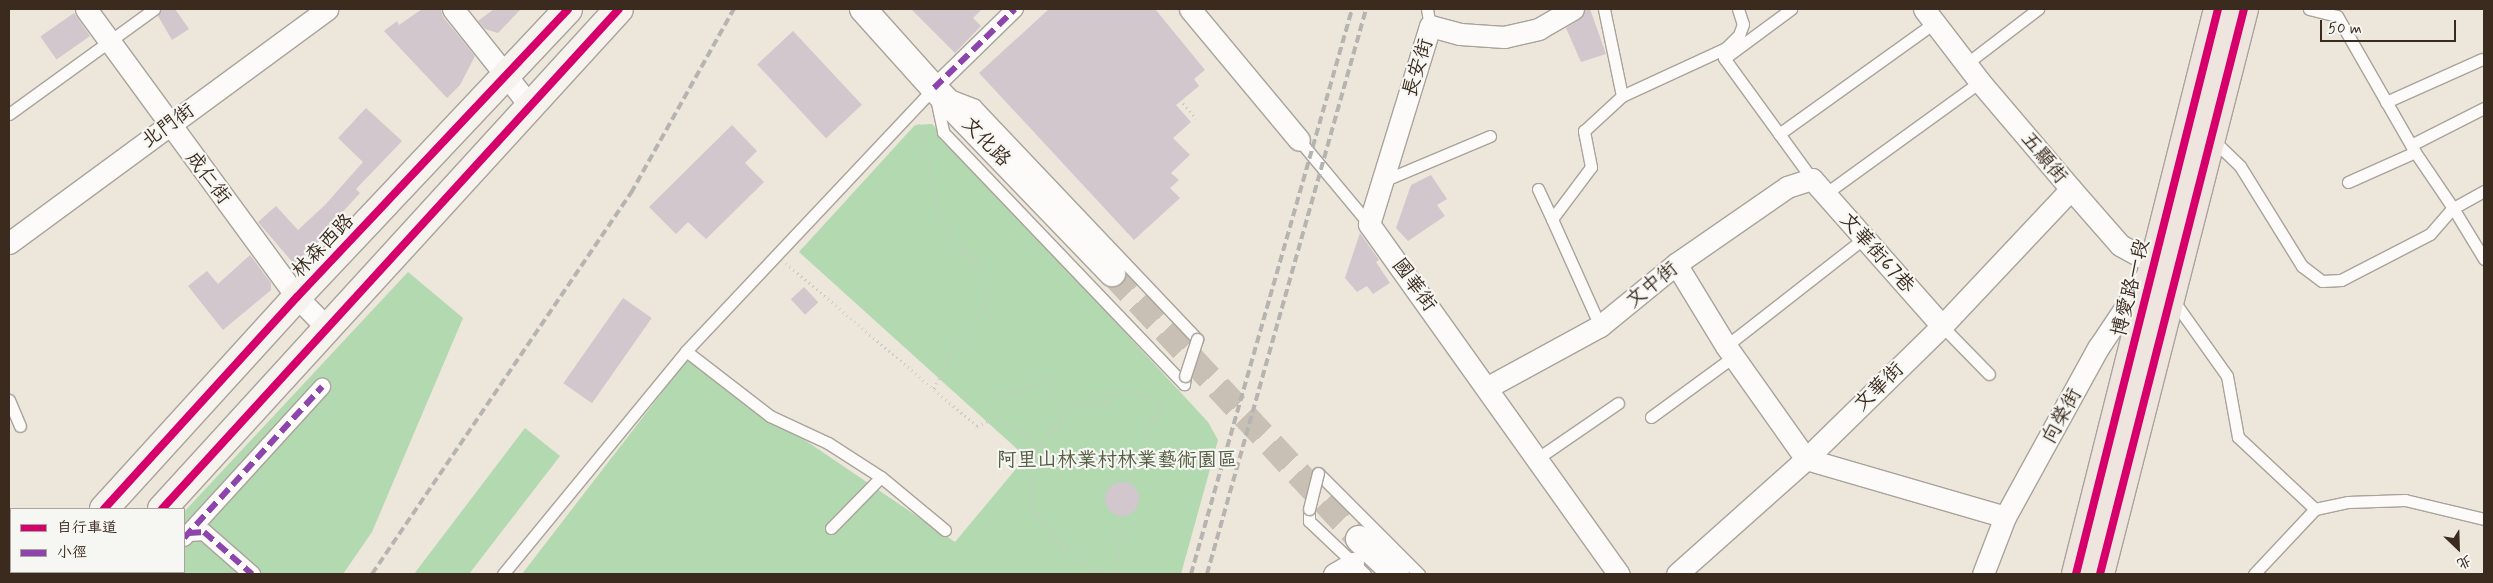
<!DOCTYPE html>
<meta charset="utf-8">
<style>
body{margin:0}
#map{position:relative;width:2493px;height:583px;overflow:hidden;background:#ece6db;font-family:Mynerve,"LXGW WenKai TC",sans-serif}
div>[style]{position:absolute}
.green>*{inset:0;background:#b2d9af}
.building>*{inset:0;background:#d1c7cd;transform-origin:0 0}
.round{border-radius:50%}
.tertiary-tunnel>*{height:26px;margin-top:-13px;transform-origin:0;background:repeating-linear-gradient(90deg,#c9c0b5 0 26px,transparent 0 39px)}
.path>*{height:3px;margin-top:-1.5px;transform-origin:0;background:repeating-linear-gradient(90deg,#cccac7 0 1px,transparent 0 5px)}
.roads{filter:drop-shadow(1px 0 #a9a39b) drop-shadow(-1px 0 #a9a39b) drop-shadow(0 1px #a9a39b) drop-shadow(0 -1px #a9a39b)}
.service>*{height:11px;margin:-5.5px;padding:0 5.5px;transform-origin:5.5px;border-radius:5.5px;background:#fcfbfa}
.pedestrian>*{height:16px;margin:-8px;padding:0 8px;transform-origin:8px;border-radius:8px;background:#fcfbfa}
.minor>*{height:21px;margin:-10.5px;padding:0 10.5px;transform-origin:10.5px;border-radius:10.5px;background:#fcfbfa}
.tertiary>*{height:26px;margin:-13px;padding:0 13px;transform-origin:13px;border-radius:13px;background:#fcfbfa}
.secondary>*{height:28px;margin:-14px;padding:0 14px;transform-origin:14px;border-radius:14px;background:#f6f3ef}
.primary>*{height:28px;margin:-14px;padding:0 14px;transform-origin:14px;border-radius:14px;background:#ede5de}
.rail>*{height:4px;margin-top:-2px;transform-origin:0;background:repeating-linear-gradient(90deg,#b6b4b0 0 8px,transparent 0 12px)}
.bridges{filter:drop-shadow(1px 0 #a9a39b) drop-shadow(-1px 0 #a9a39b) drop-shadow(0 1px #a9a39b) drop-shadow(0 -1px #a9a39b)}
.service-bridge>*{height:11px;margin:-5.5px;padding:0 5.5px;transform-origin:5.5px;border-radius:5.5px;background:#fcfbfa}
.quiet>*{height:6px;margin-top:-3px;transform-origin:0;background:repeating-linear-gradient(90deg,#8e44ad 0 12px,transparent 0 18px)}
.cycleway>*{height:8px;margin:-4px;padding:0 4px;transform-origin:4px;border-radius:4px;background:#d6006c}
span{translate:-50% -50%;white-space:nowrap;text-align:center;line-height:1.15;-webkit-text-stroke:4.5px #f6f6f2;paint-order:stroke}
.street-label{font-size:20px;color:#3b2a1e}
.park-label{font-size:20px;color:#515b3f}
.frame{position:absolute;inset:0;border:10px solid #3b2a1e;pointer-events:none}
.legend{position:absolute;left:10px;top:508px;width:175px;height:65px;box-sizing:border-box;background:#f6f6f2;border:1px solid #aba49d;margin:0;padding:6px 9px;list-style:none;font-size:15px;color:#3b2a1e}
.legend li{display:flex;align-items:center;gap:10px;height:25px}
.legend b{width:25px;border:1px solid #aba49d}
.north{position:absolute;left:2433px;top:523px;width:50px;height:50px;-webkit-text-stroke:4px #f6f6f2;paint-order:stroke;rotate:156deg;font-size:14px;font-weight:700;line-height:20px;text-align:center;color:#3b2a1e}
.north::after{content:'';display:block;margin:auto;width:18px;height:22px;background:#3b2a1e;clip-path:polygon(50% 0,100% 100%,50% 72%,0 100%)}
.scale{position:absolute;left:2320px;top:20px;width:136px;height:22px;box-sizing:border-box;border:2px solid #3b2a1e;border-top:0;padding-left:6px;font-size:15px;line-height:18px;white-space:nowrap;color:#3b2a1e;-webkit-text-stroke:4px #f6f6f2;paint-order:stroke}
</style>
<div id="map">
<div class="green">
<i style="clip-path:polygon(932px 124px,1208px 422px,1218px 440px,1181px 574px,522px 574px,687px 360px,955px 542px,1026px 457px,799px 252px,915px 125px)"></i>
<i style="clip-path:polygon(408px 272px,463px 318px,372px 532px,343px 574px,125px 574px,184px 572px,184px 512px)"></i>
<i style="clip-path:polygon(525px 428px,560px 456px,469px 574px,414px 574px)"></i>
</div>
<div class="building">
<i style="clip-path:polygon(161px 9px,175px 9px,189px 29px,172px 40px,158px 16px)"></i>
<i style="clip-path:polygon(422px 9px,441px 9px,443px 17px,475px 56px,460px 85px,447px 98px,384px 31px,397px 21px,399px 25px)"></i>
<i style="clip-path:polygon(494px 9px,521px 9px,498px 33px,485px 29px,478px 21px)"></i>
<i style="clip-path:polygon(911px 9px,982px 9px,973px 18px,981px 26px,955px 53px)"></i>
<i style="clip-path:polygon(1049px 9px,1155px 9px,1205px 70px,1194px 79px,1199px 86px,1176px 105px,1191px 122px,1173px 138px,1190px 155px,1171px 173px,1179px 180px,1170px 188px,1180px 198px,1134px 240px,979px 73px)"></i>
<i style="clip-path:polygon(1585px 9px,1590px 9px,1606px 54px,1581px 62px,1566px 28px,1580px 19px)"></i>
<i style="left:74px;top:13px;width:28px;height:41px;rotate:55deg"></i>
<i style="left:793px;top:31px;width:101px;height:49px;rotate:47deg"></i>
<i style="clip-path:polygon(366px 108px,402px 141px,356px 189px,360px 193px,336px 219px,340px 222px,294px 264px,258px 222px,276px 206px,298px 230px,325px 205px,363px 162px,338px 138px)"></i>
<i style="clip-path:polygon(732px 125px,757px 151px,745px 163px,764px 182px,706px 239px,688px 222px,676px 234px,649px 207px)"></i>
<i style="clip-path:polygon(1431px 175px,1447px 199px,1437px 205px,1445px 216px,1408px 241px,1396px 228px,1411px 185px)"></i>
<i style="clip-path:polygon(1360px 233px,1379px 260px,1376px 262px,1390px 283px,1373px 294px,1367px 286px,1357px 292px,1345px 278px)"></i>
<i style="clip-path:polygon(250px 255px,271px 283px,271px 290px,223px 330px,188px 286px,207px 271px,218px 284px)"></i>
<i style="left:804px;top:287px;width:21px;height:18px;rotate:47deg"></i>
<i style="left:623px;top:298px;width:35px;height:104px;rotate:35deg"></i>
<i class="round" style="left:1105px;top:482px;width:34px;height:34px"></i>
</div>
<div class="tertiary-tunnel">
<i style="left:1112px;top:273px;width:363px;rotate:47.1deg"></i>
</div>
<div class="path">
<i style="left:1101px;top:9px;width:145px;rotate:48.9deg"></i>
<i style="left:918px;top:124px;width:11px;rotate:49deg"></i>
<i style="left:925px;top:132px;width:80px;rotate:82.1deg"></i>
<i style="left:936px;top:211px;width:34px;rotate:60deg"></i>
<i style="left:953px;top:240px;width:33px;rotate:46deg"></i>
<i style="left:976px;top:264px;width:24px;rotate:57deg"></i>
<i style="left:989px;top:284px;width:20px;rotate:99deg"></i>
<i style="left:986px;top:304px;width:58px;rotate:124.5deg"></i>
<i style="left:953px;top:352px;width:43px;rotate:117.8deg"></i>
<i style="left:786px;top:263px;width:251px;rotate:40.5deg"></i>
<i style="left:977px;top:426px;width:15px;rotate:-23deg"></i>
<i style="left:991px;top:420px;width:23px;rotate:18deg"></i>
<i style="left:1013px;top:427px;width:34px;rotate:34deg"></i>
<i style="left:1104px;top:395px;width:8px;rotate:83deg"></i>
<i style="left:1105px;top:403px;width:35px;rotate:164deg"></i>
<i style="left:1071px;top:413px;width:35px;rotate:136deg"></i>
<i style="left:1046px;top:437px;width:27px;rotate:117deg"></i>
<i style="left:1034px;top:461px;width:32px;rotate:95deg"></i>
<i style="left:1031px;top:493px;width:21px;rotate:79deg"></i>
<i style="left:1035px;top:514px;width:47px;rotate:50.2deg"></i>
<i style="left:1065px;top:550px;width:22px;rotate:39deg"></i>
<i style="left:1082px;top:564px;width:34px;rotate:17deg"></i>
<i style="left:996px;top:396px;width:52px;rotate:-16.7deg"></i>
<i style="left:1046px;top:381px;width:31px;rotate:58deg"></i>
<i style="left:1062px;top:407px;width:52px;rotate:-15.6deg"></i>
<i style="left:1112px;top:393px;width:25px;rotate:2deg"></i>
<i style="left:1137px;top:394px;width:25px;rotate:18deg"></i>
<i style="left:1161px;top:402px;width:104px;rotate:110.9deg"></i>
<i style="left:1124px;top:499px;width:61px;rotate:96.5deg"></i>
<i style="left:1117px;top:560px;width:14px;rotate:86deg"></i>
<i style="left:1127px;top:574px;width:5px"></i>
</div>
<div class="roads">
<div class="service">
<i style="left:1427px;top:9px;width:17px;rotate:80deg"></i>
<i style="left:1738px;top:9px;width:16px;rotate:72deg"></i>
<i style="left:1743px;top:24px;width:12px;rotate:110deg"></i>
<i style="left:1739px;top:35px;width:18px;rotate:135deg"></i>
<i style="left:1726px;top:48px;width:10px;rotate:101deg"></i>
<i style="left:1724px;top:58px;width:150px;rotate:54deg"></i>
<i style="left:1726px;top:57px;width:81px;rotate:-36.4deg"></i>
<i style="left:1966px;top:64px;width:91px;rotate:-37.4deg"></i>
<i style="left:952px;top:96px;width:25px;rotate:21deg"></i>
<i style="left:975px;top:105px;width:323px;rotate:46.5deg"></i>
<i style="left:1622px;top:96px;width:115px;rotate:-24.8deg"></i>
<i style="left:936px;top:98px;width:35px;rotate:78deg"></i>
<i style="left:943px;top:132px;width:349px;rotate:46.3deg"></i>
<i style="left:1184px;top:384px;width:8px;rotate:-83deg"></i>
<i style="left:2386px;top:102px;width:105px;rotate:-24.1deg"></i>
<i style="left:9px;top:114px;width:179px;rotate:-35.9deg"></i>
<i style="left:1779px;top:134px;width:191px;rotate:-35.6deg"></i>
<i style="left:2211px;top:138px;width:40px;rotate:44deg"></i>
<i style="left:2240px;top:166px;width:118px;rotate:58.2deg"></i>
<i style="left:2302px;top:266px;width:25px;rotate:37deg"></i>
<i style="left:2322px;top:281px;width:19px;rotate:-3deg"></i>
<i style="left:2341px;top:280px;width:100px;rotate:-27.3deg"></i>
<i style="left:2430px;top:234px;width:35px;rotate:-49deg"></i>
<i style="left:2453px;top:208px;width:68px;rotate:-124.2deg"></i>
<i style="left:2415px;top:152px;width:157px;rotate:-119.8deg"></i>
<i style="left:2337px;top:16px;width:29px;rotate:-166deg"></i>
<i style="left:1299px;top:140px;width:109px;rotate:50.2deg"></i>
<i style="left:2411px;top:145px;width:82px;rotate:-26.9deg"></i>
<i style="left:1383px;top:181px;width:116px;rotate:-22.8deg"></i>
<i style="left:2348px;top:182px;width:73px;rotate:-24.1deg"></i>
<i style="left:1538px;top:189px;width:33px;rotate:65deg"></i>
<i style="left:2484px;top:191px;width:35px;rotate:151deg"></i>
<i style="left:2453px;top:208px;width:60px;rotate:58.7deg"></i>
<i style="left:1825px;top:194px;width:191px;rotate:-35.9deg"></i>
<i style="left:2173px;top:300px;width:93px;rotate:54.6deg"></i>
<i style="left:2227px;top:376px;width:62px;rotate:79.8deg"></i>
<i style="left:2238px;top:437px;width:105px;rotate:43.1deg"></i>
<i style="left:1600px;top:326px;width:117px;rotate:-114.2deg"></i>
<i style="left:1552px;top:219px;width:65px;rotate:-53.1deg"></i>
<i style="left:1591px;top:167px;width:37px;rotate:-101deg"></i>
<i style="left:1584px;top:131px;width:52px;rotate:-42.6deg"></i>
<i style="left:1622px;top:96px;width:89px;rotate:-101.7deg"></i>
<i style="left:1942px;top:326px;width:67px;rotate:45.6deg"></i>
<i style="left:1726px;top:346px;width:174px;rotate:-38deg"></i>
<i style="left:686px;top:351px;width:106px;rotate:37.7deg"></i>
<i style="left:770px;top:416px;width:64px;rotate:25deg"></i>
<i style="left:828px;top:443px;width:63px;rotate:32.7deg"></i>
<i style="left:881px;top:477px;width:83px;rotate:39.6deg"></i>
<i style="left:9px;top:400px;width:28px;rotate:67deg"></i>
<i style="left:1651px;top:417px;width:102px;rotate:-36.2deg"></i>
<i style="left:1538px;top:458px;width:97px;rotate:-34.5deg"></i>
<i style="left:1318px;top:473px;width:143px;rotate:45deg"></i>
<i style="left:1309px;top:509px;width:12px;rotate:90deg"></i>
<i style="left:1309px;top:521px;width:77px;rotate:43.4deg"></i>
<i style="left:831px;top:528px;width:71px;rotate:-45.6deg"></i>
<i style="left:503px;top:574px;width:288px;rotate:-50.6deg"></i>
<i style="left:686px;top:351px;width:361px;rotate:-46.7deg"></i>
<i style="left:2254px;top:574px;width:89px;rotate:-46.8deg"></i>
<i style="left:2315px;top:509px;width:34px;rotate:-12deg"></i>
<i style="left:2348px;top:502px;width:57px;rotate:-2deg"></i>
<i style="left:2405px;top:500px;width:81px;rotate:13.5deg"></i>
</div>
<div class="pedestrian">
<i style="left:934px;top:88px;width:113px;rotate:-44.3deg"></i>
<i style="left:189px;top:533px;width:15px;rotate:-4deg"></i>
<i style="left:204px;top:532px;width:64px;rotate:41.2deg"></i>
<i style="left:184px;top:538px;width:205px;rotate:-47.6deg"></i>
<i style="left:150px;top:574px;width:4px;rotate:-34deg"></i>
</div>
<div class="minor">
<i style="left:86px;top:9px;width:357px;rotate:53.8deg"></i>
<i style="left:297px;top:297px;width:45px;rotate:45.9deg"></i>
<i style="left:453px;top:9px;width:125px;rotate:51.5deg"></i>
<i style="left:1190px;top:9px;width:170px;rotate:50.2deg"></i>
<i style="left:1573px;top:9px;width:39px;rotate:150deg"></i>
<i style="left:1539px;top:29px;width:36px;rotate:167deg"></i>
<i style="left:1504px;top:37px;width:44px;rotate:-176.1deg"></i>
<i style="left:1460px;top:34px;width:31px;rotate:-165deg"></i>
<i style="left:1430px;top:26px;width:207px;rotate:107.1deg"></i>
<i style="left:1369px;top:224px;width:430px;rotate:54.5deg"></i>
<i style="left:1924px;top:9px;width:92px;rotate:52.5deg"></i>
<i style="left:1980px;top:82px;width:140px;rotate:49.6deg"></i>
<i style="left:2071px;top:189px;width:74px;rotate:48.8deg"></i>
<i style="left:2120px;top:245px;width:39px;rotate:29deg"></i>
<i style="left:2154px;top:264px;width:14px;rotate:65deg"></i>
<i style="left:9px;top:243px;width:395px;rotate:-36.3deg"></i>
<i style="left:1676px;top:264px;width:96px;rotate:58.6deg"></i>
<i style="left:1726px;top:346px;width:138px;rotate:54.7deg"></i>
<i style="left:1806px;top:459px;width:207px;rotate:16.2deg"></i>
<i style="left:1488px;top:387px;width:128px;rotate:-28.6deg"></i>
<i style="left:1600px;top:326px;width:98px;rotate:-39.2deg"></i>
<i style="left:1676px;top:264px;width:135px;rotate:-34.7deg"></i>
<i style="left:1787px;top:187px;width:26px;rotate:-18deg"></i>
<i style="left:1812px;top:179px;width:196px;rotate:48.5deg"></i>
<i style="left:1334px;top:574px;width:22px;rotate:-30deg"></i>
<i style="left:1677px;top:574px;width:173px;rotate:-41.7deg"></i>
<i style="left:1806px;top:459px;width:190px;rotate:-44.4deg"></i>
<i style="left:1942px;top:326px;width:188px;rotate:-46.7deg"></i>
<i style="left:1983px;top:574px;width:61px;rotate:-68.9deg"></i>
<i style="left:2005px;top:517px;width:193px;rotate:-61.2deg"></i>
<i style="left:2098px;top:348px;width:88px;rotate:-56.1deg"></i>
</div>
<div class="tertiary">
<i style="left:863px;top:9px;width:106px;rotate:48.1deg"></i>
<i style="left:934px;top:88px;width:257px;rotate:46.1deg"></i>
<i style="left:1359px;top:539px;width:51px;rotate:43.4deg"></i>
</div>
<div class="secondary">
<i style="left:104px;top:509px;width:287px;rotate:-47.7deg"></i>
<i style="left:297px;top:297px;width:395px;rotate:-46.7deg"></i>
<i style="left:162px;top:509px;width:677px;rotate:-47.57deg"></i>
<i style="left:45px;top:574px;width:3px;rotate:-45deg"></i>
<i style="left:102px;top:574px;width:3px;rotate:-45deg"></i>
</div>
<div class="primary">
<i style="left:2076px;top:574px;width:583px;rotate:-75.89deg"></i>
<i style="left:2100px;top:574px;width:583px;rotate:-75.7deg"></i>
</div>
</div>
<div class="rail">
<i style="left:372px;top:574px;width:461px;rotate:-55.8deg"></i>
<i style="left:631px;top:193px;width:211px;rotate:-60.8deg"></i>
<i style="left:1191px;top:574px;width:587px;rotate:-74.09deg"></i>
<i style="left:1207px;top:574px;width:587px;rotate:-74.28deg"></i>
</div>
<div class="bridges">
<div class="service-bridge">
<i style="left:1185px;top:376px;width:39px;rotate:-72deg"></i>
<i style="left:1309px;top:509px;width:37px;rotate:-76deg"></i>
</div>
</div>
<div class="quiet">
<i style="left:934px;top:88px;width:113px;rotate:-44.3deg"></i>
<i style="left:189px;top:533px;width:15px;rotate:-4deg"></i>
<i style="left:204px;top:532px;width:64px;rotate:41.2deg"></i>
<i style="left:184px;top:538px;width:205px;rotate:-47.6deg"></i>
<i style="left:150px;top:574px;width:4px;rotate:-34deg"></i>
</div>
<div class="cycleway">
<i style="left:104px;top:509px;width:287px;rotate:-47.7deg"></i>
<i style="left:297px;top:297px;width:395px;rotate:-46.7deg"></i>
<i style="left:162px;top:509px;width:677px;rotate:-47.57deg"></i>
<i style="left:2076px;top:574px;width:583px;rotate:-75.89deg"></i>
<i style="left:2100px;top:574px;width:583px;rotate:-75.7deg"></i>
</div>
<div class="street-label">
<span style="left:1418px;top:68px;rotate:-73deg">長安街</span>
<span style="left:168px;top:126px;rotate:-36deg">北門街</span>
<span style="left:986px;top:142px;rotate:46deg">文化路</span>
<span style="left:2044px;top:158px;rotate:50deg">五顯街</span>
<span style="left:208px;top:178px;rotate:53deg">成仁街</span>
<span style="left:323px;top:246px;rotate:-46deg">林森西路</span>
<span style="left:1877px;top:253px;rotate:48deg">文華街67巷</span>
<span style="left:1414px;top:285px;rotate:54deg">國華街</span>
<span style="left:1652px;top:285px;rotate:-39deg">文中街</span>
<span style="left:2131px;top:288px;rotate:-76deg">博愛路一段</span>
<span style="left:1879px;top:387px;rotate:-44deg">文華街</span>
<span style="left:2062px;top:416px;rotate:-61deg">向榮街</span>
</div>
<div class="park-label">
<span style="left:1117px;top:460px">阿里山林業村林業藝術園區</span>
</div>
<div class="frame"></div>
<ul class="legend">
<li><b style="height:6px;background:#d6006c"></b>自行車道</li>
<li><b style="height:6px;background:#8e44ad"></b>小徑</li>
</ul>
<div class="north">北</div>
<div class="scale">50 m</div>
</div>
